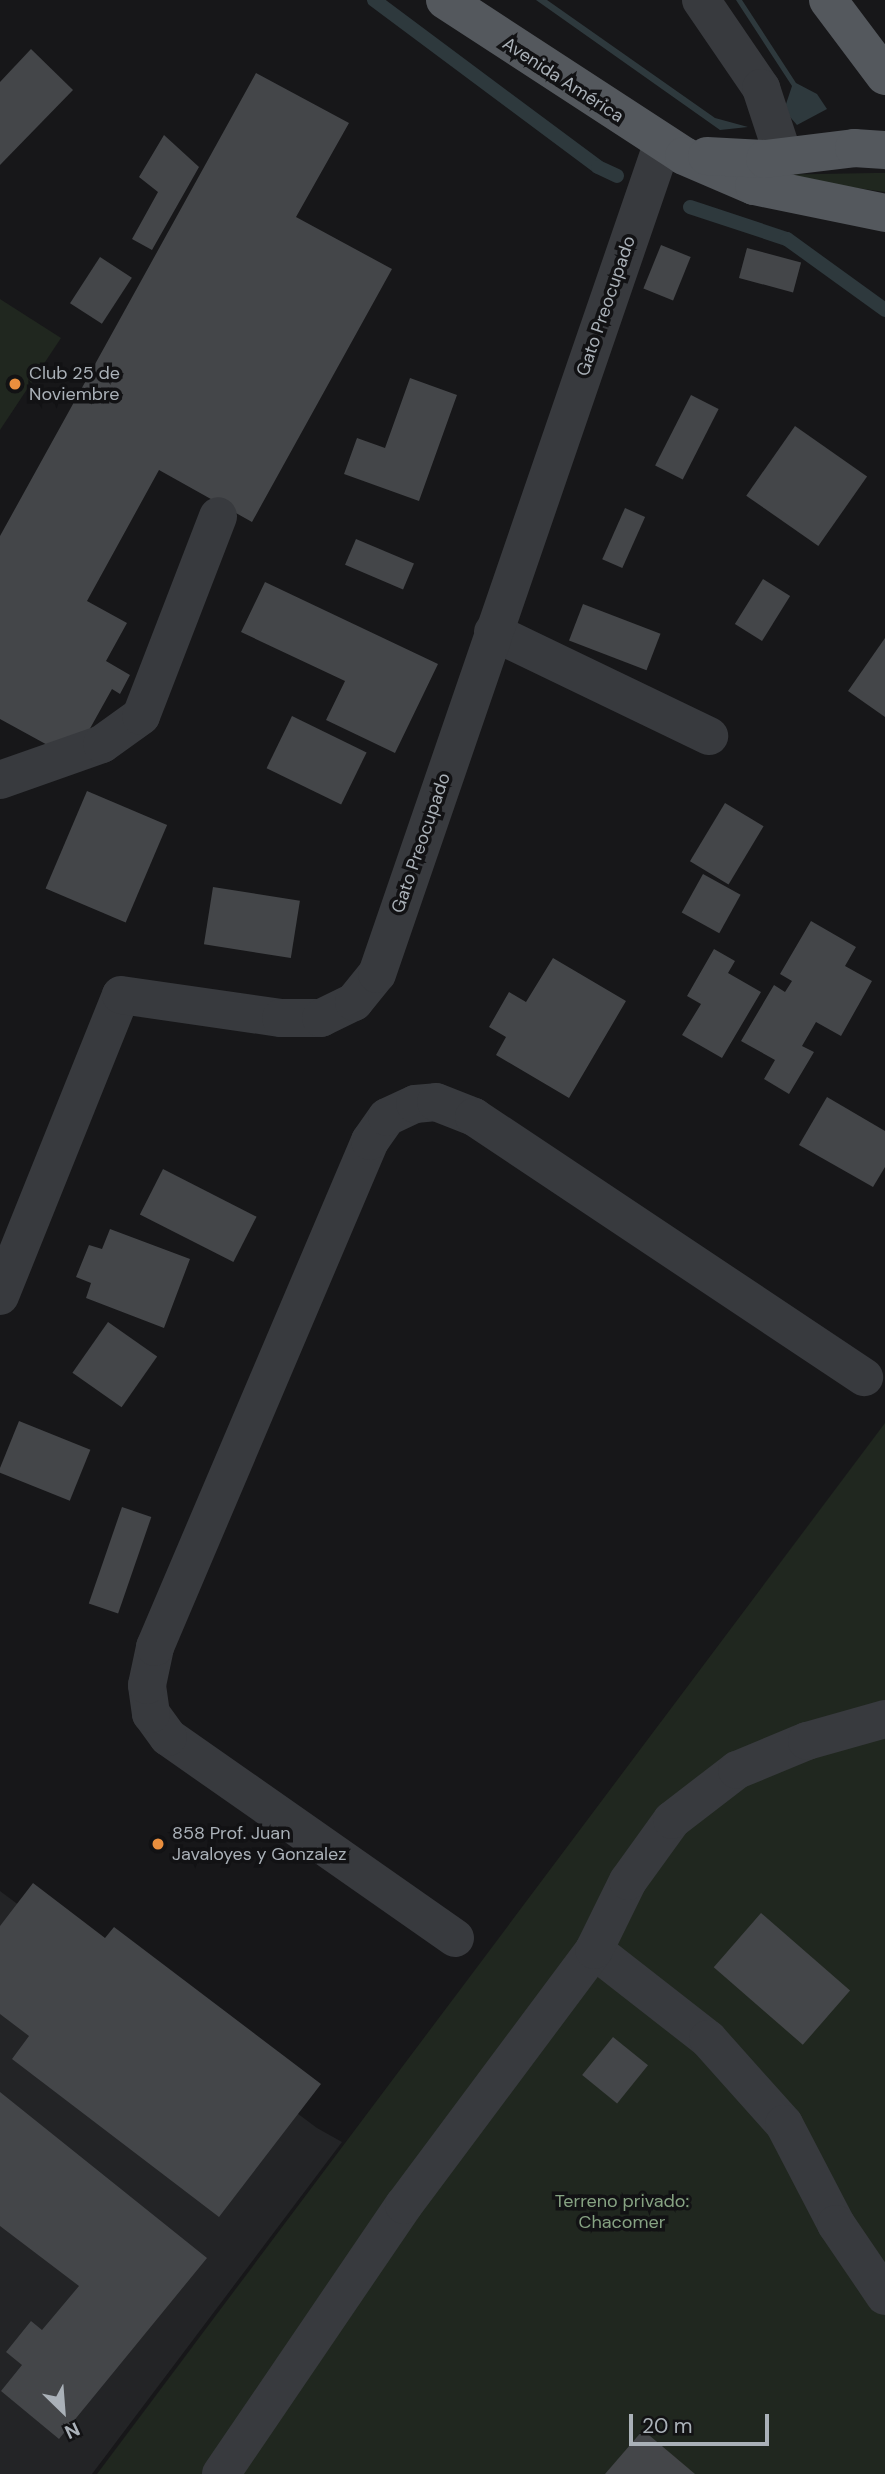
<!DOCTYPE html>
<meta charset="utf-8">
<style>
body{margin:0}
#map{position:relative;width:885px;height:2474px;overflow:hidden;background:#171719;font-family:"DM Sans",sans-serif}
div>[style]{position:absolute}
.built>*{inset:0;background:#232426}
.green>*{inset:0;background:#20271f}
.water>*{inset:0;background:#2e393d}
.stream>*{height:14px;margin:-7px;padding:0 7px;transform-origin:7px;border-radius:7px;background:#2e393d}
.building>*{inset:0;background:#444649;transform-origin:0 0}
.minor>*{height:38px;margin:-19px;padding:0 19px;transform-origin:19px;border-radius:19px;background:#383a3e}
.major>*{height:38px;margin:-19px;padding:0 19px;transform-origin:19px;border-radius:19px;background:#54585d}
.dots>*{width:19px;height:19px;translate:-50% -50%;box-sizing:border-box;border:4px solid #121214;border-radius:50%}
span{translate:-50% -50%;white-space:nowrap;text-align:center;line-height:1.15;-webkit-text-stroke:7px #121214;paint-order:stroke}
.street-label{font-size:18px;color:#aab1b8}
.poi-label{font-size:18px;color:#aab1b8}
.left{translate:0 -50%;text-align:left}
.park-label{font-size:18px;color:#86a282}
.north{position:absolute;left:28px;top:2376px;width:70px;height:70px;-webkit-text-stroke:5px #121214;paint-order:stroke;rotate:155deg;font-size:19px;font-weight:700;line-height:28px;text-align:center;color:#aab1b8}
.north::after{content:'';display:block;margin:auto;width:24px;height:32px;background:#aab1b8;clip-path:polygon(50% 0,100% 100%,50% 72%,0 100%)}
.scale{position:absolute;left:629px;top:2414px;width:140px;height:32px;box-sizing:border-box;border:4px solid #aab1b8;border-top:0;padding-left:9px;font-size:21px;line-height:24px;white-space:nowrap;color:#aab1b8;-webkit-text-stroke:5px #121214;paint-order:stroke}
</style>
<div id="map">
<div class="built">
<i style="clip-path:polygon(0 1891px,317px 2128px,342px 2142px,92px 2474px,0 2474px)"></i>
</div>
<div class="green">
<i style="clip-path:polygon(885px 173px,885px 192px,766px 175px,874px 173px)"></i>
<i style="clip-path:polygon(0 299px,61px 338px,0 430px)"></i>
<i style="clip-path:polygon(885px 1423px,885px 2474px,97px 2474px)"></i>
</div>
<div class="water">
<i style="clip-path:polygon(536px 0,547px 0,715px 118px,748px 127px,720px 130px)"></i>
<i style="clip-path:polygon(736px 0,742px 0,796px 83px,817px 94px,827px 109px,797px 125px,784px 110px,792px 86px)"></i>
</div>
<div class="stream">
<i style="left:374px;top:0;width:279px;rotate:36.7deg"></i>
<i style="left:598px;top:167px;width:21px;rotate:25deg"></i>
<i style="left:690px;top:207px;width:102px;rotate:18.3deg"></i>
<i style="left:787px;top:239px;width:121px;rotate:35.9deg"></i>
</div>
<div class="building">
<i style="clip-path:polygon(31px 49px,73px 90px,0 165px,0 82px)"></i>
<i style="clip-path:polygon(256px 73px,349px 123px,296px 217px,392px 269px,252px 522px,159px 470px,87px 601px,127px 623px,106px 661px,130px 675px,120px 694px,112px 689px,73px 759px,0 719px,0 536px)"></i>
<i style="clip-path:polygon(164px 135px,199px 167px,152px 250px,132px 239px,158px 192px,139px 177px)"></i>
<i style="left:661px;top:245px;width:32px;height:47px;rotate:22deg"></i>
<i style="left:747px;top:248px;width:56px;height:31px;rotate:15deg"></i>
<i style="left:100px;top:257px;width:38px;height:55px;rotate:33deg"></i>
<i style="clip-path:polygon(410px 378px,457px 395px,419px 501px,344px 474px,357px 438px,385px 448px)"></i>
<i style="left:691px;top:395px;width:31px;height:79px;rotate:27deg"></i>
<i style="left:795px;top:426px;width:88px;height:85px;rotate:35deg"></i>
<i style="left:625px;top:508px;width:22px;height:56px;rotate:24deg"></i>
<i style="left:356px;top:539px;width:63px;height:28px;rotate:23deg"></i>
<i style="left:763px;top:579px;width:32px;height:53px;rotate:32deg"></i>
<i style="clip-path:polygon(265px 582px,438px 664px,395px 753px,326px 720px,345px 681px,241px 632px)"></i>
<i style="left:583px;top:604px;width:83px;height:39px;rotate:21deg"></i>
<i style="clip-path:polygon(885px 638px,885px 717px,848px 691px)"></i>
<i style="left:292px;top:716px;width:83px;height:58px;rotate:26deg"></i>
<i style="left:87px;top:791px;width:87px;height:106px;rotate:23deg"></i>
<i style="left:725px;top:803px;width:45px;height:68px;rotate:31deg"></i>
<i style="left:703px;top:874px;width:43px;height:44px;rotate:29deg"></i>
<i style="left:213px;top:887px;width:88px;height:58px;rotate:9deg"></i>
<i style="clip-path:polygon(811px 921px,856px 947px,845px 966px,872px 981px,841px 1036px,816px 1022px,802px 1046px,814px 1052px,789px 1094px,764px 1079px,775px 1060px,741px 1041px,774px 985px,785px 992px,792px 981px,780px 974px)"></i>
<i style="clip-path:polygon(714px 949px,735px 961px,728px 973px,761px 992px,722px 1058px,682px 1035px,701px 1004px,687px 996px)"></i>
<i style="clip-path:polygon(553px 958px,626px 1001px,569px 1098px,496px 1055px,506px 1037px,489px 1027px,509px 992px,526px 1002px)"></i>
<i style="clip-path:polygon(827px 1097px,885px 1131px,885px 1167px,873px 1187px,799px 1145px)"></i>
<i style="left:163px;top:1169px;width:105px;height:51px;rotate:27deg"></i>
<i style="clip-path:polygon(110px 1229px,190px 1259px,164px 1328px,86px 1298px,91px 1283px,76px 1277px,89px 1245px,102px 1249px)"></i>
<i style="left:108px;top:1322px;width:60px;height:62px;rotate:35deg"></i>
<i style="left:19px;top:1421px;width:77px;height:55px;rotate:22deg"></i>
<i style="left:122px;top:1507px;width:31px;height:102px;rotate:19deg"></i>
<i style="clip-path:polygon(33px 1883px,105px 1938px,114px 1927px,321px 2084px,219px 2217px,12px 2059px,29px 2036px,0 2014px,0 1926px)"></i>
<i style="left:761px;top:1913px;width:118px;height:72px;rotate:41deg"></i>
<i style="left:613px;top:2037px;width:45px;height:49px;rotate:39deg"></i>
<i style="clip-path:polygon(0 2092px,207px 2258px,59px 2439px,1px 2391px,22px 2365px,6px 2352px,31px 2321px,42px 2330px,79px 2286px,0 2226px)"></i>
<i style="clip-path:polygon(643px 2430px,695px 2474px,605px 2474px)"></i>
</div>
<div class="minor">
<i style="left:701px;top:0;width:107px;rotate:55.7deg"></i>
<i style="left:761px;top:88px;width:74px;rotate:71.8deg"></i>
<i style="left:493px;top:632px;width:240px;rotate:25.7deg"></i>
<i style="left:0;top:780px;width:108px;rotate:-19.4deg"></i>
<i style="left:102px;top:744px;width:48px;rotate:-35.7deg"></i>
<i style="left:141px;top:716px;width:214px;rotate:-68.9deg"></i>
<i style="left:0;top:1296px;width:324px;rotate:-68.1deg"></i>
<i style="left:121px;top:995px;width:162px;rotate:8.2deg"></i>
<i style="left:281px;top:1018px;width:40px"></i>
<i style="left:321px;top:1018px;width:37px;rotate:-26deg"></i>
<i style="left:354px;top:1002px;width:36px;rotate:-51deg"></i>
<i style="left:377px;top:974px;width:877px;rotate:-71.03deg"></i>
<i style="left:455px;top:1938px;width:350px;rotate:-145deg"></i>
<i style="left:168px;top:1737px;width:29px;rotate:-126deg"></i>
<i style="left:151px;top:1714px;width:29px;rotate:-98deg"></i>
<i style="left:147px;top:1685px;width:39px;rotate:-78deg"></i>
<i style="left:155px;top:1647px;width:550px;rotate:-66.98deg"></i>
<i style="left:370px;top:1141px;width:29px;rotate:-55deg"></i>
<i style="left:387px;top:1117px;width:31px;rotate:-25deg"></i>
<i style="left:415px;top:1104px;width:21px;rotate:-5deg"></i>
<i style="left:436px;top:1102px;width:41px;rotate:21.5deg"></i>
<i style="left:474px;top:1117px;width:469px;rotate:33.7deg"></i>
<i style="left:594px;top:1950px;width:145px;rotate:38deg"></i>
<i style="left:708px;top:2039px;width:114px;rotate:48.2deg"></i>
<i style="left:784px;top:2124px;width:113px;rotate:62.5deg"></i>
<i style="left:836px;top:2224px;width:87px;rotate:55.8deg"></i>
<i style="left:221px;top:2474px;width:325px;rotate:-55.8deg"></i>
<i style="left:404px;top:2205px;width:318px;rotate:-53.3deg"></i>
<i style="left:594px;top:1950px;width:77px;rotate:-63.8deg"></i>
<i style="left:628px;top:1881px;width:75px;rotate:-54.2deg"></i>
<i style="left:672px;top:1820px;width:82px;rotate:-37.6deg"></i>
<i style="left:737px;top:1770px;width:76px;rotate:-22.5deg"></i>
<i style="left:807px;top:1741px;width:81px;rotate:-15.8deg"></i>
</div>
<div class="major">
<i style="left:445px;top:0;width:285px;rotate:33.1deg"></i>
<i style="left:684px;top:156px;width:76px;rotate:23.2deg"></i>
<i style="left:754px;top:186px;width:134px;rotate:11.6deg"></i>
<i style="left:828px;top:0;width:95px;rotate:53.1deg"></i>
<i style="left:707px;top:156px;width:58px;rotate:3deg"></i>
<i style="left:765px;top:159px;width:90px;rotate:-7deg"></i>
<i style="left:854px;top:148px;width:31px;rotate:4deg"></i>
</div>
<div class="dots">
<i style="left:15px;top:384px;background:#ea8f3e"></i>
<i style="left:158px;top:1844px;background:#ea8f3e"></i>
</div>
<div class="street-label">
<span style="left:563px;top:80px;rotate:33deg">Avenida América</span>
<span style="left:606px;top:306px;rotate:-71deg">Gato Preocupado</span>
<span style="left:421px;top:843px;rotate:-71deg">Gato Preocupado</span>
</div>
<div class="poi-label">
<span class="left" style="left:29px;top:384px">Club 25 de<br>Noviembre</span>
<span class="left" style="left:172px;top:1844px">858 Prof. Juan<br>Javaloyes y Gonzalez</span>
</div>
<div class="park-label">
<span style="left:622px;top:2212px">Terreno privado:<br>Chacomer</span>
</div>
<div class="north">N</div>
<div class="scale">20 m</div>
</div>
